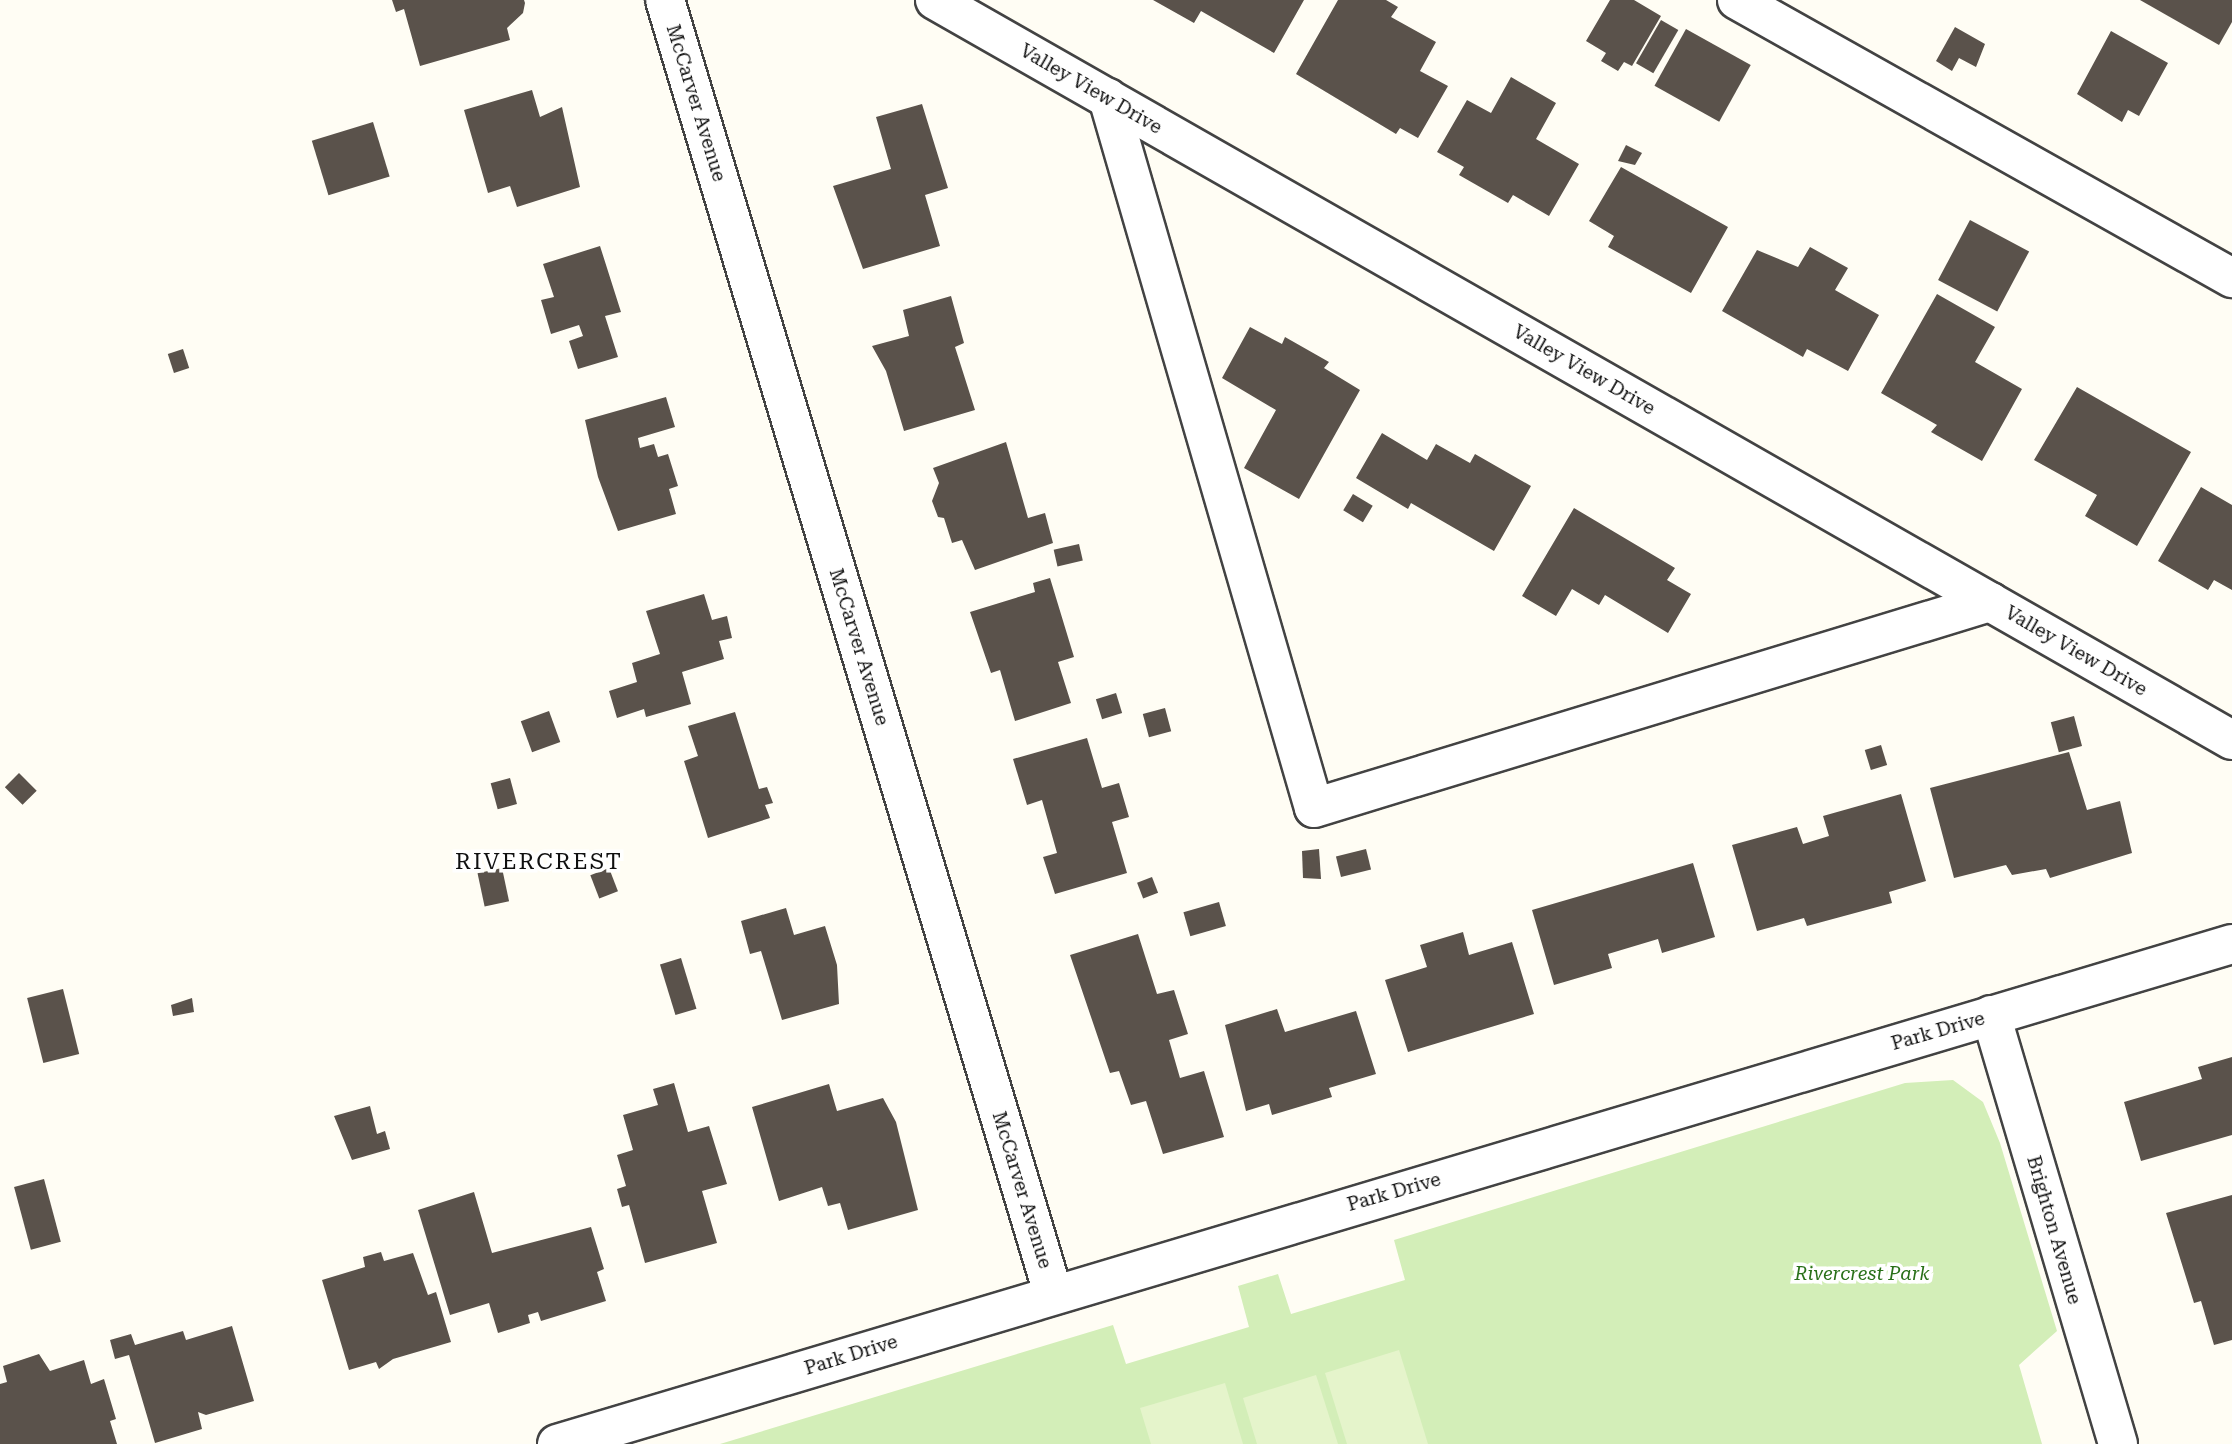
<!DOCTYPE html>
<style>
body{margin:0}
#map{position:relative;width:2232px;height:1444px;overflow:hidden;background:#fffdf4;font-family:"Roboto Serif",serif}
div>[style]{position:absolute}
.green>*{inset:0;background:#d3eeb8}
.pitch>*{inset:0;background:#e5f4cb}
.building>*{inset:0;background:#5a524b;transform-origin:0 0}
.roads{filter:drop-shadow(2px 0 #434343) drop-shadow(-2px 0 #434343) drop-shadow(0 2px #434343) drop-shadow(0 -2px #434343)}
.minor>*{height:38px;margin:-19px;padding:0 19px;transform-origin:19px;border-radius:19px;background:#fff}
span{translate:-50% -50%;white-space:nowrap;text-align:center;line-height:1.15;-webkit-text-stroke:7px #fff;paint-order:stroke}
.street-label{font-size:19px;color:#101010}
.park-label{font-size:19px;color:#297019;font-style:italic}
.quarter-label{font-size:23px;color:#101010;letter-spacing:2px}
</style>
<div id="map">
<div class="green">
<i style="clip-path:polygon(1953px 1080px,1983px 1102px,2000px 1143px,2057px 1331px,2019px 1365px,2042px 1444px,720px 1444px,1113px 1325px,1126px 1364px,1249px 1327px,1238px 1286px,1278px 1274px,1291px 1314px,1405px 1280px,1394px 1240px,1905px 1083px)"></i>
</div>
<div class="pitch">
<i style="clip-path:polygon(1399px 1350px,1428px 1444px,1347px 1444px,1325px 1373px)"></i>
<i style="clip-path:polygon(1316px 1375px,1338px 1444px,1257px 1444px,1243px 1398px)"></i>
<i style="clip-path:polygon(1225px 1383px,1243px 1444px,1151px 1444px,1140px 1408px)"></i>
</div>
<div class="building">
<i style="clip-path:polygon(392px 0,524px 0,525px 3px,523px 13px,507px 28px,510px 40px,420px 66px,404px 9px,396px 12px)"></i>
<i style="clip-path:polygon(1153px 0,1304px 0,1274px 53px,1201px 11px,1194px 23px)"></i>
<i style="clip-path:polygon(1338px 0,1386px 0,1398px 7px,1391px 17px,1436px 42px,1420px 71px,1448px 86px,1418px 138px,1400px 128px,1396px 134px,1296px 74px)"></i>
<i style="clip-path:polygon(1610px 0,1634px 0,1661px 16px,1632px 66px,1624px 62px,1618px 71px,1601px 61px,1606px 53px,1586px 41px)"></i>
<i style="clip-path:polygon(2140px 0,2232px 0,2232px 22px,2219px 45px)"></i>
<i style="left:1661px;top:20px;width:20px;height:50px;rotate:30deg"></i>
<i style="clip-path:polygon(1955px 27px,1985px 44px,1976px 67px,1959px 58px,1952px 71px,1936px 61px)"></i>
<i style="left:1686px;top:29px;width:74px;height:65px;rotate:29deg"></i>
<i style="clip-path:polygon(2111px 31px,2168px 63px,2139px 116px,2128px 110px,2122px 122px,2077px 94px)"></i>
<i style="clip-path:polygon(1511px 77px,1556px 103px,1536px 139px,1579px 164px,1549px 216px,1513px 195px,1508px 203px,1459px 175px,1464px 167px,1437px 152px,1467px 100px,1491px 113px)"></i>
<i style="clip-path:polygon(532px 90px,540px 117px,562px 107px,580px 187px,517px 207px,510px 186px,488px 193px,464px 110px)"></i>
<i style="clip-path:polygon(922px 104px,948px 188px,925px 195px,940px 246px,863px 269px,833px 186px,891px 169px,876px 117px)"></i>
<i style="left:373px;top:122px;width:57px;height:64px;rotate:73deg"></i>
<i style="clip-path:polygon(1626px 145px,1642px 153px,1635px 165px,1618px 161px)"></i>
<i style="clip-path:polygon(1621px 167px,1728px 227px,1691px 293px,1608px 247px,1614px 236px,1589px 221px)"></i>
<i style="left:1970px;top:220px;width:67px;height:68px;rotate:28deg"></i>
<i style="clip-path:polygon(600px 246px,621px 312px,605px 316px,618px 357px,578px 369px,569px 341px,583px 336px,579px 325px,551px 334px,541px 300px,554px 297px,543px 264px)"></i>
<i style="clip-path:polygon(1810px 247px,1848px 268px,1835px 290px,1879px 315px,1848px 371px,1807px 349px,1803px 357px,1722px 311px,1757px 250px,1798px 267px)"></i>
<i style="clip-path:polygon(1937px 294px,1995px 327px,1975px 362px,2022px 389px,1982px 461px,1931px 432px,1937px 425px,1881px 393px)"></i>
<i style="clip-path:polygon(951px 296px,964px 343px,955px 347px,975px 410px,904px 431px,886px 371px,872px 346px,909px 336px,903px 310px)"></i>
<i style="clip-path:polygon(1250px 327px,1282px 344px,1285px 337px,1329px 362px,1324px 368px,1360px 390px,1299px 499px,1244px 468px,1276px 410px,1222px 378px)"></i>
<i style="left:183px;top:349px;width:20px;height:16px;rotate:72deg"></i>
<i style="clip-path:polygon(2077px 387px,2191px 452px,2137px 546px,2085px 516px,2097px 495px,2034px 460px)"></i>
<i style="clip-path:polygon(666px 397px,675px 427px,638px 438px,640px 448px,654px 444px,658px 457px,668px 454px,678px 486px,669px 489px,676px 514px,618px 531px,598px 477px,585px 420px)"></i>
<i style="clip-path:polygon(1382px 433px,1427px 460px,1436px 444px,1470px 463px,1475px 454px,1531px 486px,1494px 551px,1411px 503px,1408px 509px,1356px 478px)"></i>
<i style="clip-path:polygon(1006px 442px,1028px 518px,1045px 513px,1053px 543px,975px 570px,962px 540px,952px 543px,944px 518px,938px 517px,932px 501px,939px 483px,933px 468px)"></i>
<i style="clip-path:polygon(2201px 487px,2232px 505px,2232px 590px,2214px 580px,2208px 590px,2158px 561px)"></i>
<i style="left:1353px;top:494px;width:23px;height:19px;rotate:31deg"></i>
<i style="clip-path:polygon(1574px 508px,1675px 568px,1667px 580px,1691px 594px,1668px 633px,1605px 595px,1599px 605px,1572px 589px,1556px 616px,1522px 596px)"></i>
<i style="left:1079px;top:544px;width:17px;height:26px;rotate:77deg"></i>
<i style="clip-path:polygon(1050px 578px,1074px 657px,1058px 662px,1071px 703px,1015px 721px,1000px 670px,991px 673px,970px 612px,1035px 592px,1033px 583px)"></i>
<i style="clip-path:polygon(704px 594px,712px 620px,727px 616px,732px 638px,719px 641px,724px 659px,682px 672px,691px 704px,646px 717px,644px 709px,617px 718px,609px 691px,637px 682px,632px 663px,660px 654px,646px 611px)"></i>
<i style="left:1116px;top:693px;width:21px;height:21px;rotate:73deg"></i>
<i style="left:1165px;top:708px;width:24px;height:23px;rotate:75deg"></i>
<i style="left:549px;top:711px;width:33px;height:30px;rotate:70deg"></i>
<i style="clip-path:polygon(735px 712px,759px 789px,767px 787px,773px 803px,765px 805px,770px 818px,708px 838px,684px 761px,698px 756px,688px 726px)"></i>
<i style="left:2074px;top:716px;width:31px;height:24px;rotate:75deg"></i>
<i style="clip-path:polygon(1087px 738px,1102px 788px,1119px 783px,1129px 817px,1112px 822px,1127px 873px,1055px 894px,1043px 857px,1057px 853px,1042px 800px,1027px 805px,1013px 759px)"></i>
<i style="left:1881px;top:745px;width:21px;height:17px;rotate:73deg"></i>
<i style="clip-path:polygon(2069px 752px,2087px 810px,2120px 801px,2132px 853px,2050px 878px,2046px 869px,2012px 875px,2006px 865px,1954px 878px,1930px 788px)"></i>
<i style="left:19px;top:773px;width:25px;height:20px;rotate:45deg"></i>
<i style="left:510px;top:778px;width:27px;height:20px;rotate:75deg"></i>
<i style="clip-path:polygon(1901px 794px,1926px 881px,1889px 892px,1892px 903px,1807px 926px,1804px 918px,1757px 931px,1732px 845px,1797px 827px,1803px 844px,1829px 836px,1823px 816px)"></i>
<i style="clip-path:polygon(1319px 849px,1321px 879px,1303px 878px,1302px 851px)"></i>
<i style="left:1366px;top:849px;width:21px;height:31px;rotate:76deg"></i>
<i style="clip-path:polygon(1693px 863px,1715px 937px,1662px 953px,1658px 939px,1608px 954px,1612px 968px,1554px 985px,1532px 910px)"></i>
<i style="left:502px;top:868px;width:34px;height:25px;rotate:78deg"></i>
<i style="left:609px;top:868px;width:25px;height:20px;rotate:69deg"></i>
<i style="left:1152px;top:877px;width:17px;height:16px;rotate:69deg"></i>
<i style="left:1219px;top:902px;width:25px;height:37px;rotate:74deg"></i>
<i style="clip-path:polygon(786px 908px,794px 935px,825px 926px,837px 965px,839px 1004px,782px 1020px,761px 951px,750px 954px,741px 921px)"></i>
<i style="clip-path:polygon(1463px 932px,1469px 955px,1512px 942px,1534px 1014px,1408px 1052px,1385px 980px,1427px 967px,1420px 945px)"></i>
<i style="clip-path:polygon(1138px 934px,1157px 994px,1174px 990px,1188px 1034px,1169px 1040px,1180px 1078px,1204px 1071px,1224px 1137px,1163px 1154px,1146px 1101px,1131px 1105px,1119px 1071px,1110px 1073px,1070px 955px)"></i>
<i style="left:681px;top:958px;width:53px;height:22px;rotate:73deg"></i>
<i style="left:63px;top:989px;width:67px;height:37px;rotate:76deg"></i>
<i style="clip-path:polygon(192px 998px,194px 1012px,173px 1016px,171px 1005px)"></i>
<i style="clip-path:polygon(1277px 1009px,1285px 1032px,1356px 1011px,1376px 1074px,1329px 1088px,1332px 1097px,1272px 1115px,1269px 1104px,1246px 1111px,1225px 1025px)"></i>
<i style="clip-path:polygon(2232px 1057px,2232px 1135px,2141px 1161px,2124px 1102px,2202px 1079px,2198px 1067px)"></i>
<i style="clip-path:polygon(674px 1083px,688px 1132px,709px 1126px,727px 1184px,702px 1191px,717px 1243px,645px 1263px,629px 1205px,622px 1207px,617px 1189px,626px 1186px,617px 1155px,633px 1150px,623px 1115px,658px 1105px,653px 1089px)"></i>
<i style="clip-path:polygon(829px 1084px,837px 1111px,883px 1098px,896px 1122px,918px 1210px,848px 1230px,840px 1203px,828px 1206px,822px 1187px,779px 1201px,752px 1107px)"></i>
<i style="clip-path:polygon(370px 1106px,377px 1134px,385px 1131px,390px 1149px,352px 1160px,334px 1116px)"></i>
<i style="left:44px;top:1179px;width:65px;height:31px;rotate:75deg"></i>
<i style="clip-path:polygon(474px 1192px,492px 1253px,591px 1227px,604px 1269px,597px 1272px,606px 1301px,541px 1321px,538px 1312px,528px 1315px,530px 1323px,498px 1333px,489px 1303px,450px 1315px,418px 1210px)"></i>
<i style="clip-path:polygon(2232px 1195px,2232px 1340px,2214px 1345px,2201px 1301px,2194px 1303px,2166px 1213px)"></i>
<i style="clip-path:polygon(381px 1252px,384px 1261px,413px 1253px,428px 1295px,436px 1292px,451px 1342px,393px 1359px,379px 1369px,376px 1362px,349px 1370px,322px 1280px,365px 1267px,363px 1257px)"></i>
<i style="clip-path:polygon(232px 1326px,254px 1401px,206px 1415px,198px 1412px,202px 1429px,155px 1443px,129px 1355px,115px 1359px,110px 1340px,131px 1334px,135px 1345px,183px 1331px,186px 1340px)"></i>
<i style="clip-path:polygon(39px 1354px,50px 1371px,84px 1360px,91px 1384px,104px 1379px,116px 1419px,110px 1421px,117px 1444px,0 1444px,0 1384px,7px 1382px,3px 1366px)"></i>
</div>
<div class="roads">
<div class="minor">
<i style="left:665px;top:0;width:1350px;rotate:73.3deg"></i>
<i style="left:935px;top:0;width:1493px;rotate:29.71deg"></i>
<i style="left:1737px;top:0;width:568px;rotate:29.32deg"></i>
<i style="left:1108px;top:98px;width:739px;rotate:73.82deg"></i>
<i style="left:1314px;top:808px;width:707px;rotate:-16.95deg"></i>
<i style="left:1991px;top:1015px;width:447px;rotate:73.5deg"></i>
<i style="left:557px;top:1444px;width:1748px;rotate:-16.62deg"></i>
</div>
</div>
<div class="street-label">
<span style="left:1091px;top:89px;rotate:30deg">Valley View Drive</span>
<span style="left:696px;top:103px;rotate:73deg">McCarver Avenue</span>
<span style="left:1584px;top:370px;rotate:30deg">Valley View Drive</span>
<span style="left:859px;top:647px;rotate:73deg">McCarver Avenue</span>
<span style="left:2076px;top:651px;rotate:30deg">Valley View Drive</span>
<span style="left:1938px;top:1031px;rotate:-16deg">Park Drive</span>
<span style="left:1022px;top:1190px;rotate:73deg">McCarver Avenue</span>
<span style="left:1394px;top:1192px;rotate:-16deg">Park Drive</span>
<span style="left:2054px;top:1230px;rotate:74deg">Brighton Avenue</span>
<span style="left:851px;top:1355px;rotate:-17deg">Park Drive</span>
</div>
<div class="park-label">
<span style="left:1862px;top:1274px">Rivercrest Park</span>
</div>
<div class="quarter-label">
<span style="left:539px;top:862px">RIVERCREST</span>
</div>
</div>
